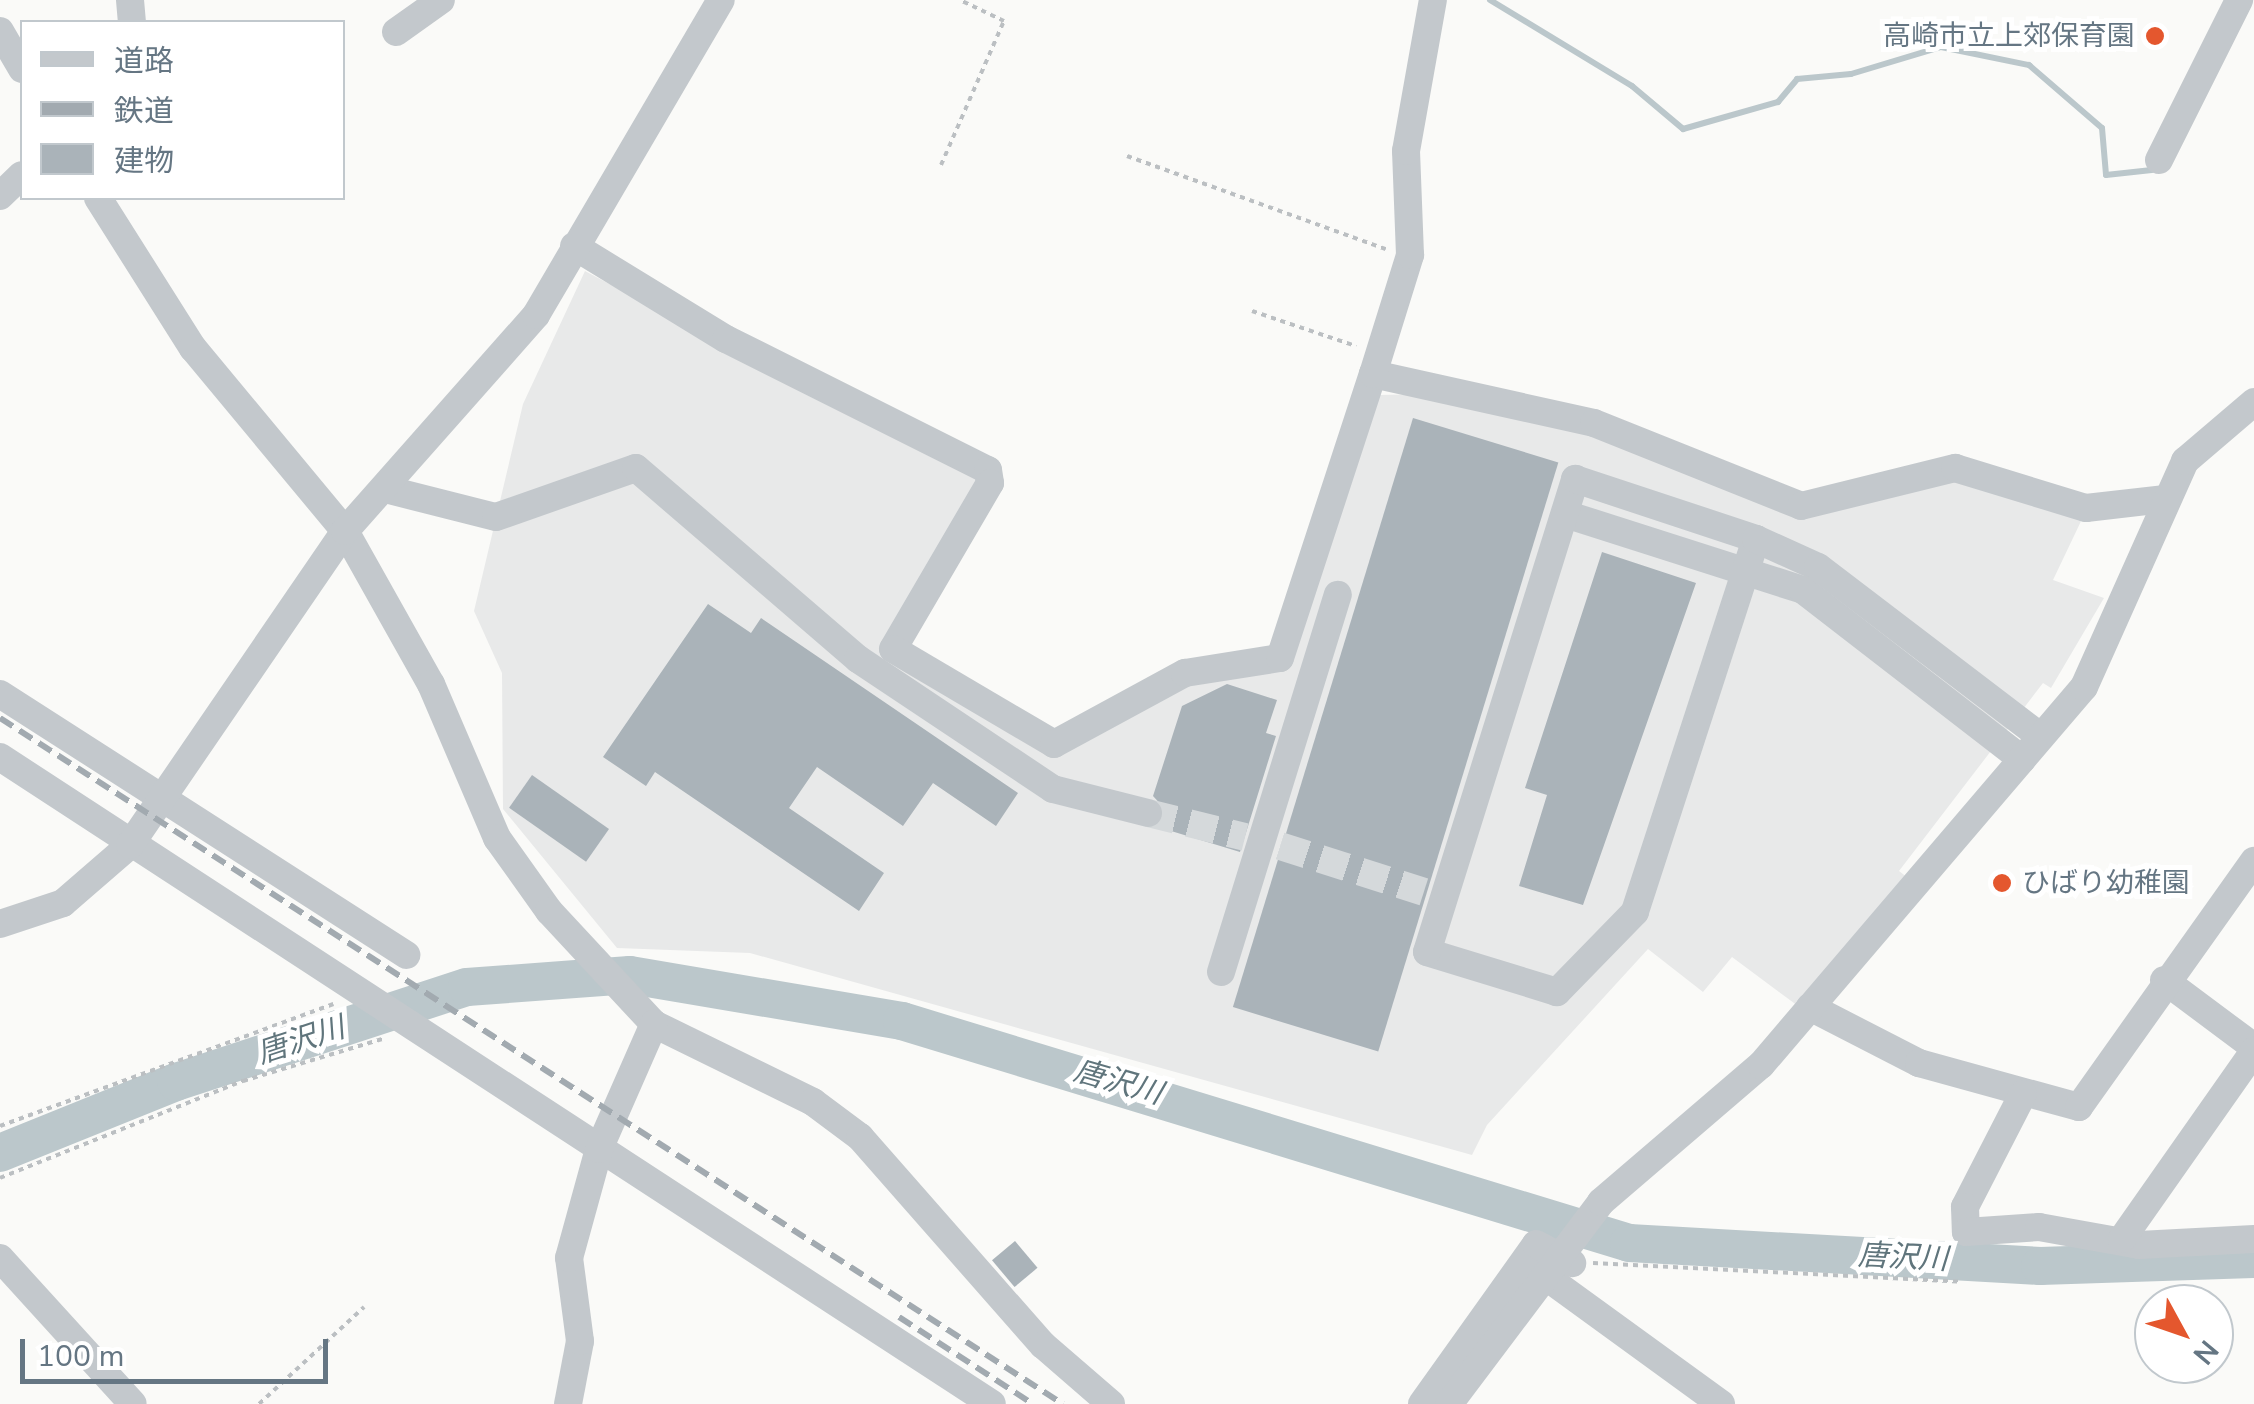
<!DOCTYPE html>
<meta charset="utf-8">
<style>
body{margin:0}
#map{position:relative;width:2254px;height:1404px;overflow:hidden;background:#fafaf8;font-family:"Nunito Sans","Noto Sans JP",sans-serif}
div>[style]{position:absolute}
.built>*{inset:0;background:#e8e9e9}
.stream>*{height:6px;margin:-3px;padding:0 3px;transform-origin:3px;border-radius:3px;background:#bbc7cb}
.river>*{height:38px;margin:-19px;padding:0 19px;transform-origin:19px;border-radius:19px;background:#bbc7cb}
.building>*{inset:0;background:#aab3b9;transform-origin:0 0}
.minor-tunnel>*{height:28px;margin-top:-14px;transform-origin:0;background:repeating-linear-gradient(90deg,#d5d9db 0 28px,transparent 0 42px)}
.path>*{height:4px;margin-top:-2px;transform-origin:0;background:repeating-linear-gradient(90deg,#bbbfc2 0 5px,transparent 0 10px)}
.minor>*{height:28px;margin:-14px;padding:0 14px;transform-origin:14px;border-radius:14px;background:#c3c8cc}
.rail>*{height:6px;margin-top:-3px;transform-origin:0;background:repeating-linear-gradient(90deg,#a2aab0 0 15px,transparent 0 23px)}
.dots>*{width:28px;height:28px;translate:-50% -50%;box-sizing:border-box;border:5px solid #fff;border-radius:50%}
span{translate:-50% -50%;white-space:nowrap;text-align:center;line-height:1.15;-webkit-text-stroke:10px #fff;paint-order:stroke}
.poi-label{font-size:28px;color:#657683}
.right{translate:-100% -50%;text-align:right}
.left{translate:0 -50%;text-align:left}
.water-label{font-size:30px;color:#60757c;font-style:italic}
.legend{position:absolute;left:20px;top:20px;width:325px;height:180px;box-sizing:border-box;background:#fff;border:2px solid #c1c8cd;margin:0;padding:12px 18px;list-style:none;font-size:30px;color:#657683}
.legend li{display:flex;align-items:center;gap:20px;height:50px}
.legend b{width:50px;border:2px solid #c1c8cd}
.north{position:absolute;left:2134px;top:1284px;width:100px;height:100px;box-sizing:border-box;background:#fff;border:2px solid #c1c8cd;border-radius:50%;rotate:130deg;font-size:28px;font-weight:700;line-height:40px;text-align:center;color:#657683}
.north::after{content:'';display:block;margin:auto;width:35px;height:45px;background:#e4572e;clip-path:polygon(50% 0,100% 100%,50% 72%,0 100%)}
.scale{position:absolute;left:20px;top:1339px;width:308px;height:45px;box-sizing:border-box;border:5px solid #657683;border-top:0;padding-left:12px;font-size:30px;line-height:35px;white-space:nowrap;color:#657683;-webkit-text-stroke:8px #fff;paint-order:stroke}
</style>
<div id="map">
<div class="built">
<i style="clip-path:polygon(585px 271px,982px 482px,879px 646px,1043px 752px,1190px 681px,1290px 668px,1379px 395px,1427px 394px,1592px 431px,1799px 514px,1955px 477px,2083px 517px,2053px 580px,2104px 598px,2051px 688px,2043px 683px,1899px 871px,1908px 878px,1798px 1006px,1732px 957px,1703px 992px,1648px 949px,1487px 1125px,1472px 1155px,750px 953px,617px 948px,503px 809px,502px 673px,474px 611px,523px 404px)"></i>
</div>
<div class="stream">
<i style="left:1490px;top:0;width:166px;rotate:31.2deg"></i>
<i style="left:1632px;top:86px;width:67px;rotate:40.1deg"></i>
<i style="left:1683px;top:129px;width:99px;rotate:-15.9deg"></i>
<i style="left:1778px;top:102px;width:30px;rotate:-50deg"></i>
<i style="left:1797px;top:79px;width:54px;rotate:-5.3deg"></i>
<i style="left:1851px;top:74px;width:94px;rotate:-16.7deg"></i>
<i style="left:1941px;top:47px;width:90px;rotate:11.6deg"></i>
<i style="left:2029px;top:65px;width:96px;rotate:40.8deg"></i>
<i style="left:2102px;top:128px;width:47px;rotate:85.1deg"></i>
<i style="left:2106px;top:175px;width:46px;rotate:-6.2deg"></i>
</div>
<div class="river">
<i style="left:0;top:1153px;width:190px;rotate:-22deg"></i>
<i style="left:176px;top:1082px;width:306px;rotate:-18.1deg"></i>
<i style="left:467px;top:987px;width:163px;rotate:-4.2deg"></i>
<i style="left:630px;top:975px;width:276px;rotate:9.6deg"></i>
<i style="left:902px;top:1021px;width:760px;rotate:16.98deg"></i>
<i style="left:1629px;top:1243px;width:412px;rotate:3.2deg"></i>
<i style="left:2040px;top:1266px;width:214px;rotate:-1.9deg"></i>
</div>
<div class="building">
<i style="left:1413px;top:418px;width:152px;height:616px;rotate:17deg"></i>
<i style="clip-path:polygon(1602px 552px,1696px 583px,1583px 905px,1519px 886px,1547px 795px,1525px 788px)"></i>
<i style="clip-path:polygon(708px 604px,751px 633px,761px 618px,1018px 793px,996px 826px,933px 783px,903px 826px,817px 767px,789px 808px,884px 873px,859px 911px,655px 772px,646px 786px,603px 757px)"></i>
<i style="clip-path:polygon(1227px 684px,1277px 700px,1266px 733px,1276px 736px,1240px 852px,1158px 827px,1165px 809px,1153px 796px,1182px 706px)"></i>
<i style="left:532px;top:775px;width:94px;height:40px;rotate:35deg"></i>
<i style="left:1015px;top:1241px;width:35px;height:30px;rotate:50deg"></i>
</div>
<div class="minor-tunnel">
<i style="left:1148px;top:813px;width:100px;rotate:13.9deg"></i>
<i style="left:1280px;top:846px;width:151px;rotate:17.7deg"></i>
</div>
<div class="path">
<i style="left:1127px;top:156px;width:275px;rotate:19.8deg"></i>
<i style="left:941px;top:165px;width:157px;rotate:-66.4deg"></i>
<i style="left:1004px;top:21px;width:49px;rotate:-154.5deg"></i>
<i style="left:1252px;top:311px;width:110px;rotate:18.6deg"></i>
<i style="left:0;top:1126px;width:355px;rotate:-20.1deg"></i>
<i style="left:0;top:1178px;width:262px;rotate:-21.8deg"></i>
<i style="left:243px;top:1081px;width:148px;rotate:-16.8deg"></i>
<i style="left:1593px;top:1263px;width:369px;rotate:2.9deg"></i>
<i style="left:259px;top:1404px;width:143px;rotate:-42.7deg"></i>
</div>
<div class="minor">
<i style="left:130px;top:0;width:22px;rotate:85deg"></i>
<i style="left:0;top:31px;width:44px;rotate:59.9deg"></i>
<i style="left:396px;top:32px;width:55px;rotate:-35.4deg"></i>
<i style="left:2159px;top:160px;width:179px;rotate:-63.4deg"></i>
<i style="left:0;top:196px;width:30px;rotate:-44deg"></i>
<i style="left:98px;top:198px;width:178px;rotate:57.7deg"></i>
<i style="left:193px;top:348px;width:238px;rotate:50.3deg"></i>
<i style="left:345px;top:531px;width:176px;rotate:60.7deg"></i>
<i style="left:431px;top:684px;width:168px;rotate:66.8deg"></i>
<i style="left:497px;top:838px;width:90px;rotate:54.5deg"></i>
<i style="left:549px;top:911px;width:154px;rotate:47.1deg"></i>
<i style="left:654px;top:1024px;width:177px;rotate:26.1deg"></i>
<i style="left:813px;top:1102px;width:59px;rotate:36.7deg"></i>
<i style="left:860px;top:1137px;width:277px;rotate:48.7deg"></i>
<i style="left:1043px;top:1345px;width:90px;rotate:40.9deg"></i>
<i style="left:574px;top:246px;width:178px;rotate:31.5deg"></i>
<i style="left:726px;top:339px;width:293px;rotate:26.6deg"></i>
<i style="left:988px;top:470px;width:13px;rotate:81deg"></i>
<i style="left:990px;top:483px;width:192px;rotate:120.3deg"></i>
<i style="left:893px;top:649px;width:187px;rotate:30.5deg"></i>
<i style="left:1054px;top:744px;width:149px;rotate:-28.5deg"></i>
<i style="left:1185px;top:673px;width:96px;rotate:-9deg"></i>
<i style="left:1280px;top:658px;width:299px;rotate:-71.9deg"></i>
<i style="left:1373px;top:374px;width:226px;rotate:12.5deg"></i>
<i style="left:1594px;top:423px;width:223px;rotate:21.8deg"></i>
<i style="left:1801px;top:506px;width:159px;rotate:-13.9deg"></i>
<i style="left:1955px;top:468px;width:137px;rotate:17deg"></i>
<i style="left:2086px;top:508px;width:80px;rotate:-6.5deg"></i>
<i style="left:1373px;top:374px;width:125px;rotate:-72.7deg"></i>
<i style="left:1410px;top:255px;width:104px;rotate:-92.2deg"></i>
<i style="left:1406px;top:151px;width:153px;rotate:-79.9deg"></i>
<i style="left:385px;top:489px;width:114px;rotate:14.2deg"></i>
<i style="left:496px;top:517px;width:148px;rotate:-19.3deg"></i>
<i style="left:636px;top:468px;width:293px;rotate:40.7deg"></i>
<i style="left:858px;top:659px;width:234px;rotate:33.7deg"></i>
<i style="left:1053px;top:789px;width:98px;rotate:14.2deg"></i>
<i style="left:1565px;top:514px;width:250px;rotate:17.7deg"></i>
<i style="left:1803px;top:590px;width:277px;rotate:37.7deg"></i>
<i style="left:1756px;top:539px;width:392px;rotate:108deg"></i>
<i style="left:1635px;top:912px;width:112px;rotate:134.3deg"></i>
<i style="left:1557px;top:992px;width:136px;rotate:-162.9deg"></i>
<i style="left:1427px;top:952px;width:496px;rotate:-72.6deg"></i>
<i style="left:1575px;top:479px;width:191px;rotate:18.3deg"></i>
<i style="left:1756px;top:539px;width:68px;rotate:24.3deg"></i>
<i style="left:1818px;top:567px;width:280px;rotate:37.3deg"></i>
<i style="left:0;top:694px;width:483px;rotate:32.7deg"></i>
<i style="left:0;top:757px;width:1184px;rotate:33.11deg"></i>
<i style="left:0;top:924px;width:66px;rotate:-18.4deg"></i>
<i style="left:63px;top:903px;width:89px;rotate:-40.9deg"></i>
<i style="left:130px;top:845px;width:381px;rotate:-55.6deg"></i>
<i style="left:345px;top:531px;width:288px;rotate:-48.5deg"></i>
<i style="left:536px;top:315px;width:365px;rotate:-59.6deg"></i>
<i style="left:1221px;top:972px;width:395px;rotate:-72.8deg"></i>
<i style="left:2164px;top:980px;width:112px;rotate:36.7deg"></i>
<i style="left:1810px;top:1007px;width:123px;rotate:27.2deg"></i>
<i style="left:1919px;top:1063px;width:166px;rotate:15.4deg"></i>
<i style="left:2079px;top:1107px;width:302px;rotate:-54.6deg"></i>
<i style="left:2023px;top:1094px;width:127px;rotate:117.2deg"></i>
<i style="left:1965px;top:1207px;width:25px;rotate:88deg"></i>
<i style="left:1966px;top:1232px;width:73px;rotate:-3.9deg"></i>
<i style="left:2039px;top:1227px;width:102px;rotate:10.2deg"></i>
<i style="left:2139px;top:1245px;width:115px;rotate:-3deg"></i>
<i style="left:2122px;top:1239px;width:230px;rotate:-54.9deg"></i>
<i style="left:0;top:1258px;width:197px;rotate:47.7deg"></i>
<i style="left:1556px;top:1284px;width:204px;rotate:36deg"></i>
<i style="left:568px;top:1404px;width:64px;rotate:-79.2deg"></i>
<i style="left:580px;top:1341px;width:84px;rotate:-97.5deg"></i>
<i style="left:569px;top:1258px;width:113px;rotate:-74.6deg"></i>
<i style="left:599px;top:1149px;width:137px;rotate:-66.3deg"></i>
<i style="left:1422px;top:1404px;width:196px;rotate:-54.5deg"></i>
<i style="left:1536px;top:1244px;width:41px;rotate:27.8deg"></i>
<i style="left:1449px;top:1404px;width:253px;rotate:-53deg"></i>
<i style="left:1601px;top:1202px;width:211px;rotate:-40.6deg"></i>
<i style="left:1761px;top:1065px;width:497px;rotate:-49.5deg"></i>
<i style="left:2084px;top:687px;width:248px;rotate:-65.9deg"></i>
<i style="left:2185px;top:461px;width:91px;rotate:-40.5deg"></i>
</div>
<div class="rail">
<i style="left:0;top:718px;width:1265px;rotate:32.84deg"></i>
<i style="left:899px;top:1317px;width:160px;rotate:33deg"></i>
</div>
<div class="dots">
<i style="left:2155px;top:36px;background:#e4572e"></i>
<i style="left:2002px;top:883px;background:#e4572e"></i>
</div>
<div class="poi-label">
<span class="right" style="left:2135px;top:36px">高崎市立上郊保育園</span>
<span class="left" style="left:2022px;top:883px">ひばり幼稚園</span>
</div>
<div class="water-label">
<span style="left:301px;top:1041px;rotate:-18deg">唐沢川</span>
<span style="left:1118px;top:1083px;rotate:16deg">唐沢川</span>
<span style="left:1903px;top:1258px;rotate:3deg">唐沢川</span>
</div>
<ul class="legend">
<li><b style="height:12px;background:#c3c8cc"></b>道路</li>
<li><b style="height:12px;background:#a2aab0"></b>鉄道</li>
<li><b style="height:28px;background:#aab3b9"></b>建物</li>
</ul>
<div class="north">N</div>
<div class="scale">100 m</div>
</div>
